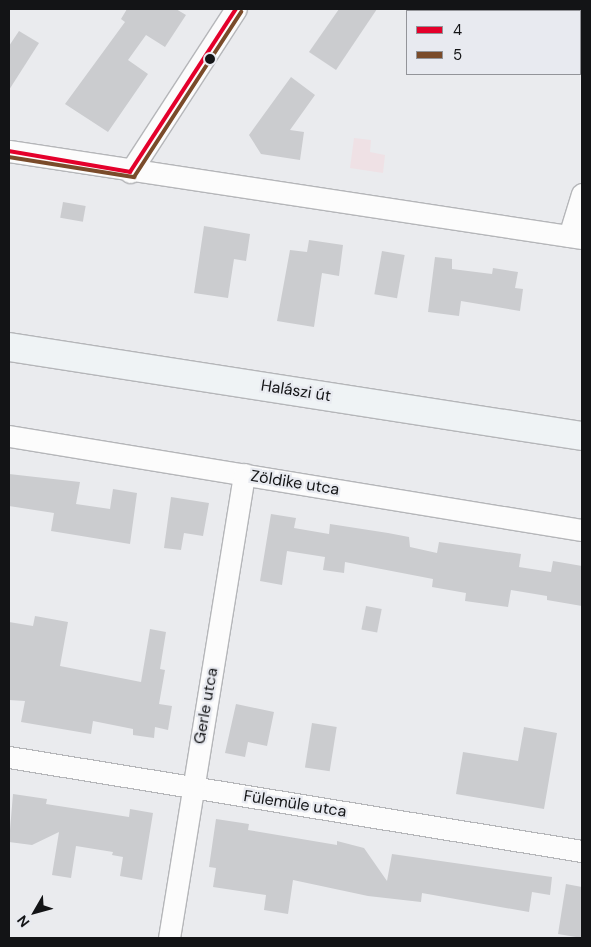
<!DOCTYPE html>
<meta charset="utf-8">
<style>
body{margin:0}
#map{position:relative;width:591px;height:947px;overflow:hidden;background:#eaebee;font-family:"DM Sans",sans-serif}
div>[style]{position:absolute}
.industrial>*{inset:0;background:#efe1e5}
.building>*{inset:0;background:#cbcccf;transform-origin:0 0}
.roads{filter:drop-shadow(1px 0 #b5b6b9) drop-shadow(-1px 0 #b5b6b9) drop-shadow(0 1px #b5b6b9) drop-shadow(0 -1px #b5b6b9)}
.minor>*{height:21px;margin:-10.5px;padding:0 10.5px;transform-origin:10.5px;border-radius:10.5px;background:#fcfcfc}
.secondary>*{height:28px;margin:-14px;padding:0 14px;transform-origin:14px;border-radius:14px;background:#eff3f5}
.bus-1>*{height:4px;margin:-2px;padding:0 2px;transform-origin:2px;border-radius:2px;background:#e4002b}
.bus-2>*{height:4px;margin:-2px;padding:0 2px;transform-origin:2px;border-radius:2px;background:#7a4b2a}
.dots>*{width:14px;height:14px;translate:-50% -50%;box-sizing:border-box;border:2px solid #e8eaf0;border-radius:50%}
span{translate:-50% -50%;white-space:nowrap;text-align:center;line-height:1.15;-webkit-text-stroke:4.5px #e8eaf0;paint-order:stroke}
.street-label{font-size:16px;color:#131416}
.frame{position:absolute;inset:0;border:10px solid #131416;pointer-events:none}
.legend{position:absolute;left:406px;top:10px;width:175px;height:65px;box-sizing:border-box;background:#e8eaf0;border:1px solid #939499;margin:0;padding:6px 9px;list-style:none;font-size:15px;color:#131416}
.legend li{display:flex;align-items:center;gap:10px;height:25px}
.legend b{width:25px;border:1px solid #939499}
.north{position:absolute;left:10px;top:887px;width:50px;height:50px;-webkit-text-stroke:4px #e8eaf0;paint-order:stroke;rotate:232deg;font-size:14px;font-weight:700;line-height:20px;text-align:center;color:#131416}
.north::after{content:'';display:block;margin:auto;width:18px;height:22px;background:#131416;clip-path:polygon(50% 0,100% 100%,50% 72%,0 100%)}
</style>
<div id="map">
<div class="industrial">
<i style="clip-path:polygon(354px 138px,371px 140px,370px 152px,385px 155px,383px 173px,350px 168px)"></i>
</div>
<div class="building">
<i style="clip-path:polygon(127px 9px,176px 9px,186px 15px,165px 47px,146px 35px,128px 60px,148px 74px,108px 132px,65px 104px,125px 22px,121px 19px)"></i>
<i style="clip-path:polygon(339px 9px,377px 9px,336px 70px,309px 52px)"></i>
<i style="clip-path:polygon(19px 31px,39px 43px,9px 90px,9px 46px)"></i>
<i style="clip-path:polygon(291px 77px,315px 95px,290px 130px,304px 132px,300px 160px,261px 154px,249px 135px)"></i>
<i style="left:63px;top:202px;width:23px;height:16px;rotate:10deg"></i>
<i style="clip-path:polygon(204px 226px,250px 234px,246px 261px,234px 259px,228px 298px,194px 293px)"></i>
<i style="clip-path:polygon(309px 240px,343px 245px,339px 276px,322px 273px,314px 327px,277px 321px,290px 250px,307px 252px)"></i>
<i style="left:382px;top:251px;width:23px;height:44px;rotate:10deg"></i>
<i style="clip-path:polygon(435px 257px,452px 259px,452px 269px,492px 274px,493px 268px,518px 272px,515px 288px,523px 289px,520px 311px,461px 301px,459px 316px,428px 312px)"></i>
<i style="clip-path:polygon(9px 474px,80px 482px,76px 504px,110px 509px,113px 489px,137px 493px,130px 544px,51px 531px,54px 513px,9px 506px)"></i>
<i style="clip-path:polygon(171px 497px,209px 503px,203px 536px,184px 533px,181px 550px,164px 548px)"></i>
<i style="clip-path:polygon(271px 514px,296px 518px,294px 528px,329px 534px,330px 524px,388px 533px,409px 537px,410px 547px,437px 553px,439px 542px,521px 554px,519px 567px,551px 572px,553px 561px,582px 566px,582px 606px,547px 600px,547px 596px,511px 590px,508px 607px,465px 601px,466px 593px,432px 587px,433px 579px,345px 562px,344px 573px,323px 570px,325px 557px,287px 551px,282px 585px,260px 581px)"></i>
<i style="left:366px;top:606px;width:16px;height:24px;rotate:11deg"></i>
<i style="clip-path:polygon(35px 616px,68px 622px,60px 666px,141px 682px,150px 629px,166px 632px,160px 669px,165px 670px,159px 704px,172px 706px,168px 730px,155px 727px,154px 738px,133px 735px,133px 729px,93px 721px,91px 734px,21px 722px,25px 701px,9px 700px,9px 622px,33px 626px)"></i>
<i style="clip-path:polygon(236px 704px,274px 712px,267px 746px,248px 742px,245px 757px,225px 753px)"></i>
<i style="left:312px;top:723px;width:25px;height:45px;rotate:9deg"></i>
<i style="clip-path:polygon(524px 727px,557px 733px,544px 809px,456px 794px,463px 752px,518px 761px)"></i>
<i style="clip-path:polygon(13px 794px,47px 799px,46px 804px,129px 817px,130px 809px,153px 813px,142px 880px,120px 876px,123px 857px,112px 855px,113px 852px,76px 846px,71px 878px,52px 875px,59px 832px,32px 845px,9px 842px)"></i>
<i style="clip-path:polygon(216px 819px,249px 824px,248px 830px,337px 845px,337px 841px,364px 848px,387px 881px,392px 854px,552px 877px,550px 895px,532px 892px,529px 912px,422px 893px,421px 902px,368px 896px,293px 880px,288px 914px,264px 910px,266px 895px,213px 887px,216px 868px,209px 867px)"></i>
<i style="clip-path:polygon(566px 884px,582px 887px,582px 938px,558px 934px)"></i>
</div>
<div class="roads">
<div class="minor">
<i style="left:9px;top:151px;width:580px;rotate:8.63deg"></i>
<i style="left:130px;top:172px;width:194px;rotate:-57deg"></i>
<i style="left:569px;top:236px;width:44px;rotate:-72.8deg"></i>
<i style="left:9px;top:436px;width:581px;rotate:9.32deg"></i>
<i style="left:9px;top:757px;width:581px;rotate:9.32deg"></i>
<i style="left:169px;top:938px;width:470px;rotate:-80.8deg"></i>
</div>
<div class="secondary">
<i style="left:9px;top:347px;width:580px;rotate:8.83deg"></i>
</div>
</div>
<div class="bus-1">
<i style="left:9px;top:151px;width:123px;rotate:9.8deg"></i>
<i style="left:130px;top:172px;width:194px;rotate:-57deg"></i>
</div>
<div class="bus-2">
<i style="left:9px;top:157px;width:127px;rotate:9.1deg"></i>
<i style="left:134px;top:177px;width:197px;rotate:-57deg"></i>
</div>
<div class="dots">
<i style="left:210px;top:59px;background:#131416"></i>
</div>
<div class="street-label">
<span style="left:296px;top:391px;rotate:9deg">Halászi út</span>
<span style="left:295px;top:483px;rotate:9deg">Zöldike utca</span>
<span style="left:206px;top:706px;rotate:-80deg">Gerle utca</span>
<span style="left:295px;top:804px;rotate:9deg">Fülemüle utca</span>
</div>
<div class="frame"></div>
<ul class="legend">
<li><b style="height:6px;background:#e4002b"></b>4</li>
<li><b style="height:6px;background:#7a4b2a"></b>5</li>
</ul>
<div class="north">N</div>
</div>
